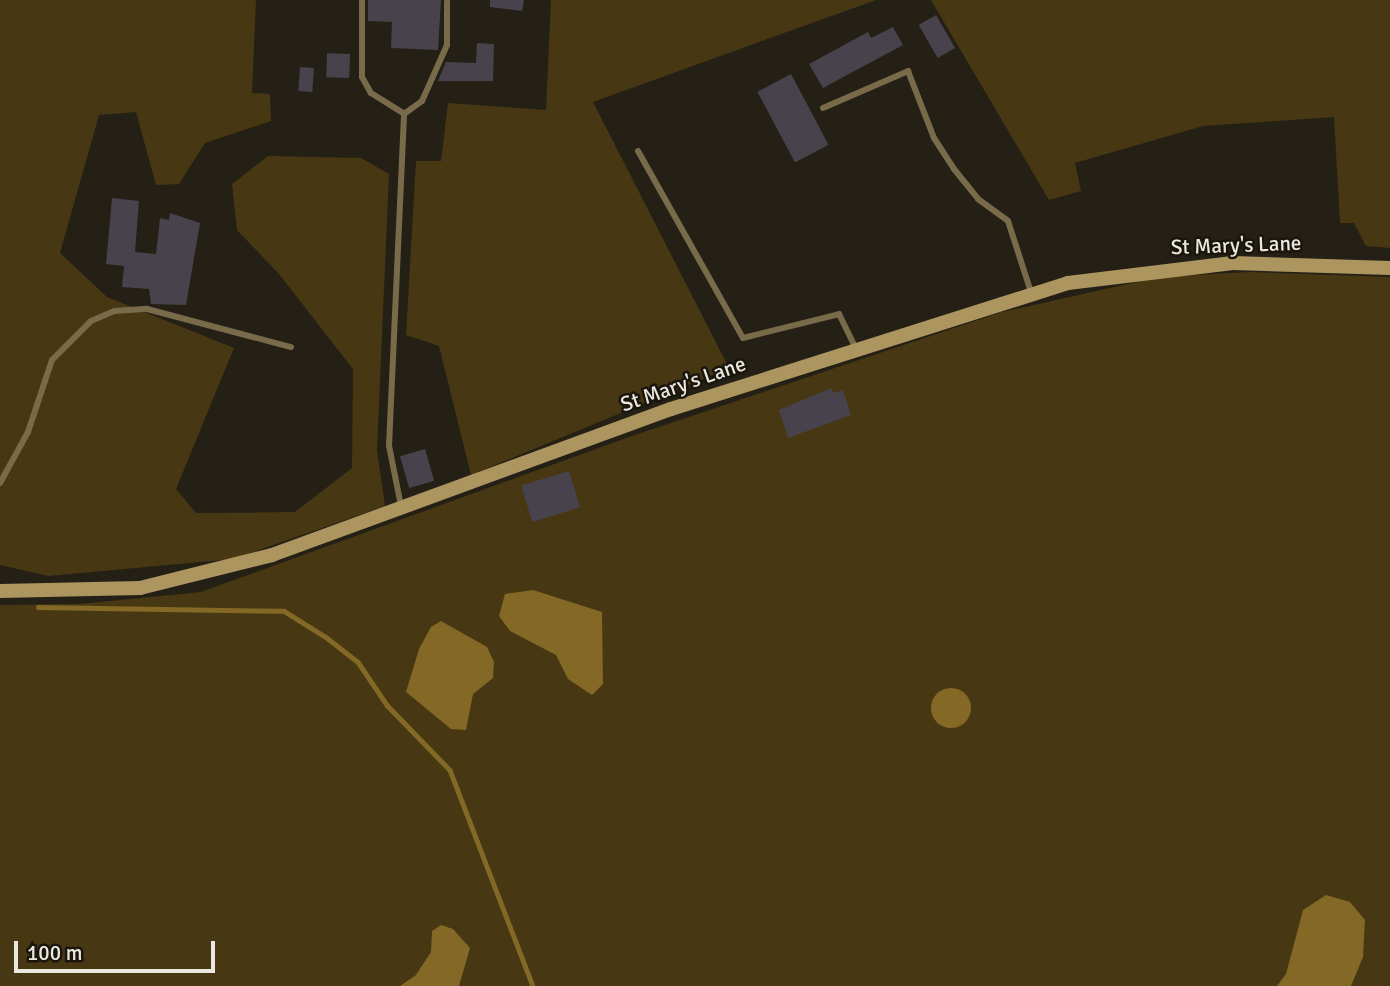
<!DOCTYPE html>
<style>
body{margin:0}
#map{position:relative;width:1390px;height:986px;overflow:hidden;background:#242016;font-family:Signika,sans-serif}
div>[style]{position:absolute}
.green>*{inset:0;background:#473813}
.water>*{inset:0;background:#836826}
.round{border-radius:50%}
.stream>*{height:4.5px;margin:-2.25px;padding:0 2.25px;transform-origin:2.25px;border-radius:2.25px;background:#836826}
.building>*{inset:0;background:#48424c;transform-origin:0 0}
.lane>*{height:6px;margin:-3px;padding:0 3px;transform-origin:3px;border-radius:3px;background:#796a4a}
.secondary>*{height:14px;margin:-7px;padding:0 7px;transform-origin:7px;border-radius:7px;background:#ac955f}
span{translate:-50% -50%;white-space:nowrap;text-align:center;line-height:1.15;-webkit-text-stroke:5px #1b160d;paint-order:stroke}
.street-label{font-size:21px;color:#ebe8e1}
.scale{position:absolute;left:14px;top:941px;width:201px;height:32px;box-sizing:border-box;border:4px solid #ebe8e1;border-top:0;padding-left:9px;font-size:21px;line-height:24px;white-space:nowrap;color:#ebe8e1;-webkit-text-stroke:5px #1b160d;paint-order:stroke}
</style>
<div id="map">
<div class="green">
<i style="clip-path:polygon(0 0,256px 0,252px 93px,270px 94px,271px 121px,205px 143px,179px 184px,156px 185px,136px 112px,99px 115px,60px 253px,107px 297px,234px 348px,176px 489px,196px 513px,295px 512px,352px 468px,353px 369px,279px 274px,237px 230px,232px 184px,268px 156px,361px 158px,389px 174px,377px 450px,385px 506px,233px 559px,48px 576px,0 565px)"></i>
<i style="clip-path:polygon(551px 0,876px 0,593px 102px,729px 368px,471px 475px,439px 346px,406px 335px,416px 161px,441px 161px,448px 103px,546px 110px)"></i>
<i style="clip-path:polygon(931px 0,1390px 0,1390px 248px,1366px 246px,1354px 223px,1340px 223px,1334px 117px,1203px 126px,1075px 163px,1081px 191px,1049px 200px)"></i>
<i style="clip-path:polygon(1248px 272px,1390px 277px,1390px 986px,0 986px,0 605px,79px 604px,201px 592px,629px 437px,1002px 312px,1159px 277px)"></i>
</div>
<div class="water">
<i style="clip-path:polygon(533px 590px,602px 612px,603px 684px,592px 695px,568px 679px,556px 655px,510px 631px,499px 616px,505px 594px)"></i>
<i style="clip-path:polygon(441px 621px,487px 647px,494px 662px,493px 678px,473px 694px,466px 730px,451px 729px,406px 692px,419px 649px,431px 627px)"></i>
<i class="round" style="left:931px;top:688px;width:40px;height:40px"></i>
<i style="clip-path:polygon(1326px 895px,1350px 902px,1365px 920px,1363px 957px,1351px 986px,1277px 986px,1286px 974px,1303px 910px)"></i>
<i style="clip-path:polygon(441px 925px,453px 929px,470px 948px,459px 986px,400px 986px,416px 975px,431px 952px,432px 931px)"></i>
</div>
<div class="stream">
<i style="left:38px;top:607px;width:246px;rotate:0.9deg"></i>
<i style="left:284px;top:611px;width:49px;rotate:31.8deg"></i>
<i style="left:326px;top:637px;width:41px;rotate:38deg"></i>
<i style="left:358px;top:662px;width:52px;rotate:56deg"></i>
<i style="left:387px;top:705px;width:91px;rotate:45.9deg"></i>
<i style="left:450px;top:770px;width:231px;rotate:69deg"></i>
</div>
<div class="building">
<i style="clip-path:polygon(368px 0,441px 0,438px 50px,391px 48px,392px 22px,368px 21px)"></i>
<i style="clip-path:polygon(490px 0,524px 0,522px 11px,490px 7px)"></i>
<i style="left:936px;top:15px;width:38px;height:20px;rotate:60deg"></i>
<i style="clip-path:polygon(893px 27px,903px 45px,823px 88px,809px 64px,868px 32px,871px 38px)"></i>
<i style="clip-path:polygon(477px 43px,494px 44px,493px 81px,438px 81px,446px 62px,476px 63px)"></i>
<i style="left:350px;top:54px;width:24px;height:23px;rotate:92deg"></i>
<i style="left:300px;top:67px;width:14px;height:24px;rotate:4deg"></i>
<i style="left:791px;top:74px;width:80px;height:38px;rotate:62deg"></i>
<i style="clip-path:polygon(112px 198px,139px 201px,135px 252px,156px 254px,160px 218px,169px 220px,170px 213px,200px 223px,186px 305px,151px 304px,149px 289px,122px 287px,124px 266px,106px 264px)"></i>
<i style="clip-path:polygon(831px 388px,833px 393px,843px 390px,851px 415px,788px 438px,779px 410px)"></i>
<i style="left:425px;top:449px;width:33px;height:26px;rotate:74deg"></i>
<i style="left:569px;top:471px;width:38px;height:50px;rotate:73deg"></i>
</div>
<div class="lane">
<i style="left:362px;top:0;width:77px;rotate:90deg"></i>
<i style="left:362px;top:77px;width:18px;rotate:61deg"></i>
<i style="left:371px;top:93px;width:39px;rotate:32deg"></i>
<i style="left:823px;top:108px;width:93px;rotate:-23.5deg"></i>
<i style="left:908px;top:71px;width:72px;rotate:68.8deg"></i>
<i style="left:934px;top:138px;width:37px;rotate:57deg"></i>
<i style="left:954px;top:169px;width:38px;rotate:51deg"></i>
<i style="left:978px;top:199px;width:37px;rotate:36deg"></i>
<i style="left:1008px;top:221px;width:75px;rotate:72.1deg"></i>
<i style="left:404px;top:114px;width:22px;rotate:-36deg"></i>
<i style="left:422px;top:101px;width:61px;rotate:-65.9deg"></i>
<i style="left:447px;top:45px;width:45px;rotate:-90deg"></i>
<i style="left:638px;top:151px;width:214px;rotate:60.7deg"></i>
<i style="left:743px;top:338px;width:99px;rotate:-14deg"></i>
<i style="left:839px;top:314px;width:39px;rotate:64deg"></i>
<i style="left:0;top:483px;width:58px;rotate:-61.2deg"></i>
<i style="left:28px;top:432px;width:76px;rotate:-71.6deg"></i>
<i style="left:52px;top:360px;width:55px;rotate:-45deg"></i>
<i style="left:91px;top:321px;width:26px;rotate:-23deg"></i>
<i style="left:115px;top:311px;width:32px;rotate:-4deg"></i>
<i style="left:147px;top:309px;width:149px;rotate:14.8deg"></i>
<i style="left:401px;top:506px;width:61px;rotate:-101.3deg"></i>
<i style="left:389px;top:446px;width:332px;rotate:-87.4deg"></i>
</div>
<div class="secondary">
<i style="left:0;top:591px;width:140px;rotate:-1.2deg"></i>
<i style="left:140px;top:588px;width:136px;rotate:-14deg"></i>
<i style="left:272px;top:555px;width:425px;rotate:-20.1deg"></i>
<i style="left:671px;top:409px;width:417px;rotate:-17.6deg"></i>
<i style="left:1068px;top:283px;width:166px;rotate:-6.9deg"></i>
<i style="left:1233px;top:263px;width:157px;rotate:1.8deg"></i>
</div>
<div class="street-label">
<span style="left:1236px;top:245px;rotate:-2deg">St Mary's Lane</span>
<span style="left:683px;top:384px;rotate:-19deg">St Mary's Lane</span>
</div>
<div class="scale">100 m</div>
</div>
